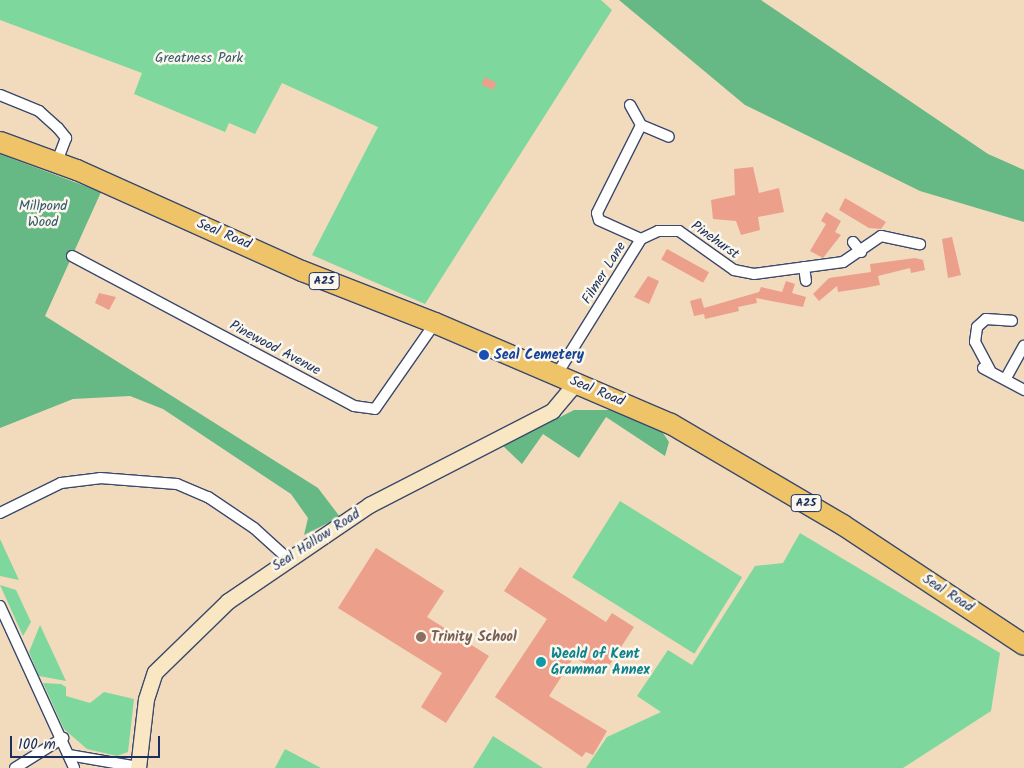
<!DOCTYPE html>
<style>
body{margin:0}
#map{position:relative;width:1024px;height:768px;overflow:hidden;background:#f1dbbc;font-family:Kalam,sans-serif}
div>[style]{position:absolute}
.green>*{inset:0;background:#7ed79c;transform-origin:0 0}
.forest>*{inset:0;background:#66b884}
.building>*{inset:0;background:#ec9f8b;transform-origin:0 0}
.roads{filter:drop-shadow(1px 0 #3b496c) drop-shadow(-1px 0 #3b496c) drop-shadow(0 1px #3b496c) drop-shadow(0 -1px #3b496c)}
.street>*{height:10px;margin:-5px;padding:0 5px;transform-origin:5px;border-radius:5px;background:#fff}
.secondary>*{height:15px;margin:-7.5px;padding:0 7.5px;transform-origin:7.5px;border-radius:7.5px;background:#f9e7c3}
.highway>*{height:20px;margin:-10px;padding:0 10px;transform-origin:10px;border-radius:10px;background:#efc469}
.dots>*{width:14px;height:14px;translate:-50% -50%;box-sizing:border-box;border:2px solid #fbf7ec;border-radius:50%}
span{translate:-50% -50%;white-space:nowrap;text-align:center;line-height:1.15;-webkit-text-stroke:5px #fbf7ec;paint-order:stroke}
.shield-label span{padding:1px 4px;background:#fbf7ec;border:1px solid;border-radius:4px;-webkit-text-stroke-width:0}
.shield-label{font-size:12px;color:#1b2f5e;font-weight:700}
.park-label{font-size:14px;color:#34596e}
.street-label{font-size:14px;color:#1b2f5e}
.transit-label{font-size:14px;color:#164399;font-weight:700}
.left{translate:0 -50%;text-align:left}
.education-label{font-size:14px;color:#785e54;font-weight:700}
.culture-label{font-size:14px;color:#0d838f;font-weight:700}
.scale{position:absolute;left:10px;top:736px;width:150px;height:22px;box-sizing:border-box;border:2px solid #1b2f5e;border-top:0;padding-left:6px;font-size:15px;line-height:18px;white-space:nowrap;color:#1b2f5e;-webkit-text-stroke:4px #fbf7ec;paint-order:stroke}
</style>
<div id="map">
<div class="green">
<i style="clip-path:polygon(0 0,601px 0,612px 10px,425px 304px,312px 255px,378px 127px,282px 83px,255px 134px,229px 123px,225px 132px,134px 94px,142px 73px,0 20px)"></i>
<i style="left:620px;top:501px;width:144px;height:90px;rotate:32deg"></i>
<i style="clip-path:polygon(800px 533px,1000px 653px,991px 711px,903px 768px,586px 768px,607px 737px,661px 712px,637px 696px,668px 650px,692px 665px,755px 566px,783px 563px)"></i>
<i style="clip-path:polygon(0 539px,19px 580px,0 576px)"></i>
<i style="clip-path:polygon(0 585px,16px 590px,31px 622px,23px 636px)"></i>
<i style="clip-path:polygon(40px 625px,66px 681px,39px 676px,29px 652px)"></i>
<i style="clip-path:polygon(43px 683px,61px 684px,66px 687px,66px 696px,90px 703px,104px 692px,134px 699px,128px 752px,117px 756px,87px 749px,64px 729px)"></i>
<i style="clip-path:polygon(493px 736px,543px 768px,473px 768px)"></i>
<i style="clip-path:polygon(285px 749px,321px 768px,275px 768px)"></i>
</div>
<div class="forest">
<i style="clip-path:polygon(619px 0,761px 0,988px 154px,1024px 170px,1024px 222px,920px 191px,745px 105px)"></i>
<i style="clip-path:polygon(0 154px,101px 192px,45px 316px,318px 488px,340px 517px,304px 535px,308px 518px,291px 494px,163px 409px,130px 396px,73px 399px,0 428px)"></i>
<i style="clip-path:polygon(574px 410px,611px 410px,643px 421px,661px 430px,669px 442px,665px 456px,606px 417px,579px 458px,543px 434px,522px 464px,503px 446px)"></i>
</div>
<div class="building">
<i style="left:485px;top:77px;width:13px;height:8px;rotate:27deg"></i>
<i style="clip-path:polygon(753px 167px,759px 193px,779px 188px,784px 212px,758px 217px,760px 230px,741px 235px,736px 221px,713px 219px,711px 200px,735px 195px,734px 169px)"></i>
<i style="clip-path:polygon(845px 198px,886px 222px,881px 229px,869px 228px,839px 210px)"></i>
<i style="clip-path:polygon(826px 212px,841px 221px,835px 232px,841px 235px,823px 258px,810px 251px,826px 224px,821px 221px)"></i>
<i style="clip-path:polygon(952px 237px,961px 275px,948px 278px,942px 239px)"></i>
<i style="left:667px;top:249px;width:48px;height:12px;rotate:29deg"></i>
<i style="clip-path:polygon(915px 258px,923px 260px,925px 270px,911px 273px,910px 268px,878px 276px,880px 285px,864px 288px,838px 292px,837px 286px,819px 301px,813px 294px,829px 278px,871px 272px,870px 264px)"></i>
<i style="clip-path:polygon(648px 276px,659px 281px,649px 304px,634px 297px)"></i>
<i style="clip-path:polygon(786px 281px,795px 284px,792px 293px,806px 297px,803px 307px,756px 298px,757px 303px,738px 307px,739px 311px,705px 319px,704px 314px,694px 316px,690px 301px,701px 298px,704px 308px,759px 292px,761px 287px,782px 292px)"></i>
<i style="clip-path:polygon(99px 293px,116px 297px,109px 310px,95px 303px)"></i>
<i style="clip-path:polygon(376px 548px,444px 591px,427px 617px,489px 656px,446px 723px,421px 707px,442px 673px,338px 608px)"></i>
<i style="clip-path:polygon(520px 567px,606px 622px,612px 613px,634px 627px,603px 675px,574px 657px,549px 696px,607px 731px,593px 755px,586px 752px,582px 757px,495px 697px,547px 619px,504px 591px)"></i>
</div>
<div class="roads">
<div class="street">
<i style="left:0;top:95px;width:42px;rotate:22.3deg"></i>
<i style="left:39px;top:111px;width:25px;rotate:42deg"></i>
<i style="left:58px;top:128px;width:13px;rotate:51deg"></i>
<i style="left:66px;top:138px;width:25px;rotate:111deg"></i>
<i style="left:630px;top:105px;width:23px;rotate:61deg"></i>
<i style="left:641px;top:125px;width:30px;rotate:23deg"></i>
<i style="left:641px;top:239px;width:19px;rotate:-25deg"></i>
<i style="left:658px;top:231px;width:21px"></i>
<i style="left:679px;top:231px;width:67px;rotate:35.3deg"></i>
<i style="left:734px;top:270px;width:20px;rotate:11deg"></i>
<i style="left:754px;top:274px;width:90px;rotate:-7.7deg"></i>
<i style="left:843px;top:262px;width:46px;rotate:-34.4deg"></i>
<i style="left:881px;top:236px;width:40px;rotate:12deg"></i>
<i style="left:853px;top:242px;width:13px;rotate:51deg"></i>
<i style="left:72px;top:256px;width:319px;rotate:28deg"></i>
<i style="left:354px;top:406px;width:21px;rotate:8deg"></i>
<i style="left:375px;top:409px;width:105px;rotate:-55.1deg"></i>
<i style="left:804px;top:267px;width:14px;rotate:82deg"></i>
<i style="left:983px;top:368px;width:47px;rotate:28.2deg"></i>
<i style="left:990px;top:370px;width:32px;rotate:-118deg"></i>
<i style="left:975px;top:342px;width:15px;rotate:-82deg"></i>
<i style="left:977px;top:327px;width:12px;rotate:-42deg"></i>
<i style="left:986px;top:319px;width:26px;rotate:4deg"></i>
<i style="left:557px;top:374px;width:159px;rotate:-58.1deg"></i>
<i style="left:641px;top:239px;width:46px;rotate:-155.7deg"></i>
<i style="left:599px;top:220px;width:7px;rotate:-106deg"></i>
<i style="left:597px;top:213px;width:98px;rotate:-63.4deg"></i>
<i style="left:1006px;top:378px;width:37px;rotate:-61deg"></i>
<i style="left:0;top:513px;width:68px;rotate:-26.2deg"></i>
<i style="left:61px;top:483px;width:39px;rotate:-7deg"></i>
<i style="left:100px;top:478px;width:77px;rotate:4.5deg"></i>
<i style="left:177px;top:484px;width:34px;rotate:23deg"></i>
<i style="left:208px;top:497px;width:55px;rotate:34deg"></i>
<i style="left:254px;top:528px;width:43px;rotate:42.2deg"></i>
<i style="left:0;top:606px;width:178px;rotate:65.4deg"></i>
<i style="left:69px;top:755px;width:70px;rotate:9.9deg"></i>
<i style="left:15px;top:768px;width:57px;rotate:-32deg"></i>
</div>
<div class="secondary">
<i style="left:138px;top:768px;width:69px;rotate:-83.4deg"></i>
<i style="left:146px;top:699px;width:28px;rotate:-72deg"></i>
<i style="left:155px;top:672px;width:102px;rotate:-44.2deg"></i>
<i style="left:228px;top:601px;width:171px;rotate:-34.2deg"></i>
<i style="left:369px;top:505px;width:206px;rotate:-27.2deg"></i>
<i style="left:552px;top:411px;width:38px;rotate:-50deg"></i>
</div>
<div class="highway">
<i style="left:0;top:142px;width:82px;rotate:20deg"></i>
<i style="left:77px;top:170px;width:247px;rotate:24.2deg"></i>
<i style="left:302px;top:271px;width:143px;rotate:21.4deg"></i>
<i style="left:435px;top:323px;width:257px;rotate:23.2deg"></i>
<i style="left:671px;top:424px;width:199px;rotate:30.4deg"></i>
<i style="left:843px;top:525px;width:217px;rotate:33.5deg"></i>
</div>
</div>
<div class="dots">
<i style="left:484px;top:355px;background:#1a4fb4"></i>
<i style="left:421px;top:637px;background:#8d6e63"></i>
<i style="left:541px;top:662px;background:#0f9aa8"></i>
</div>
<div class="shield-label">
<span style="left:324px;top:281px">A25</span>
<span style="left:806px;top:503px">A25</span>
</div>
<div class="park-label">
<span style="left:199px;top:58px">Greatness Park</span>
<span style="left:43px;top:214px">Millpond<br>Wood</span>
</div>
<div class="street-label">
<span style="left:224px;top:234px;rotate:23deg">Seal Road</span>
<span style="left:715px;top:240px;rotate:35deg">Pinehurst</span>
<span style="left:604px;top:273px;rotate:-58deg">Filmer Lane</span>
<span style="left:275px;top:348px;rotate:28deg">Pinewood Avenue</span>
<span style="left:597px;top:391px;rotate:23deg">Seal Road</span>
<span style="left:316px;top:540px;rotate:-33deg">Seal Hollow Road</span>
<span style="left:948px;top:593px;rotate:33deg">Seal Road</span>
</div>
<div class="transit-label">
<span class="left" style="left:494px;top:355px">Seal Cemetery</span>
</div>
<div class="education-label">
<span class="left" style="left:431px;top:637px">Trinity School</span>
</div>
<div class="culture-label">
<span class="left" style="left:551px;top:662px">Weald of Kent<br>Grammar Annex</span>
</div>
<div class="scale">100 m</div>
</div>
